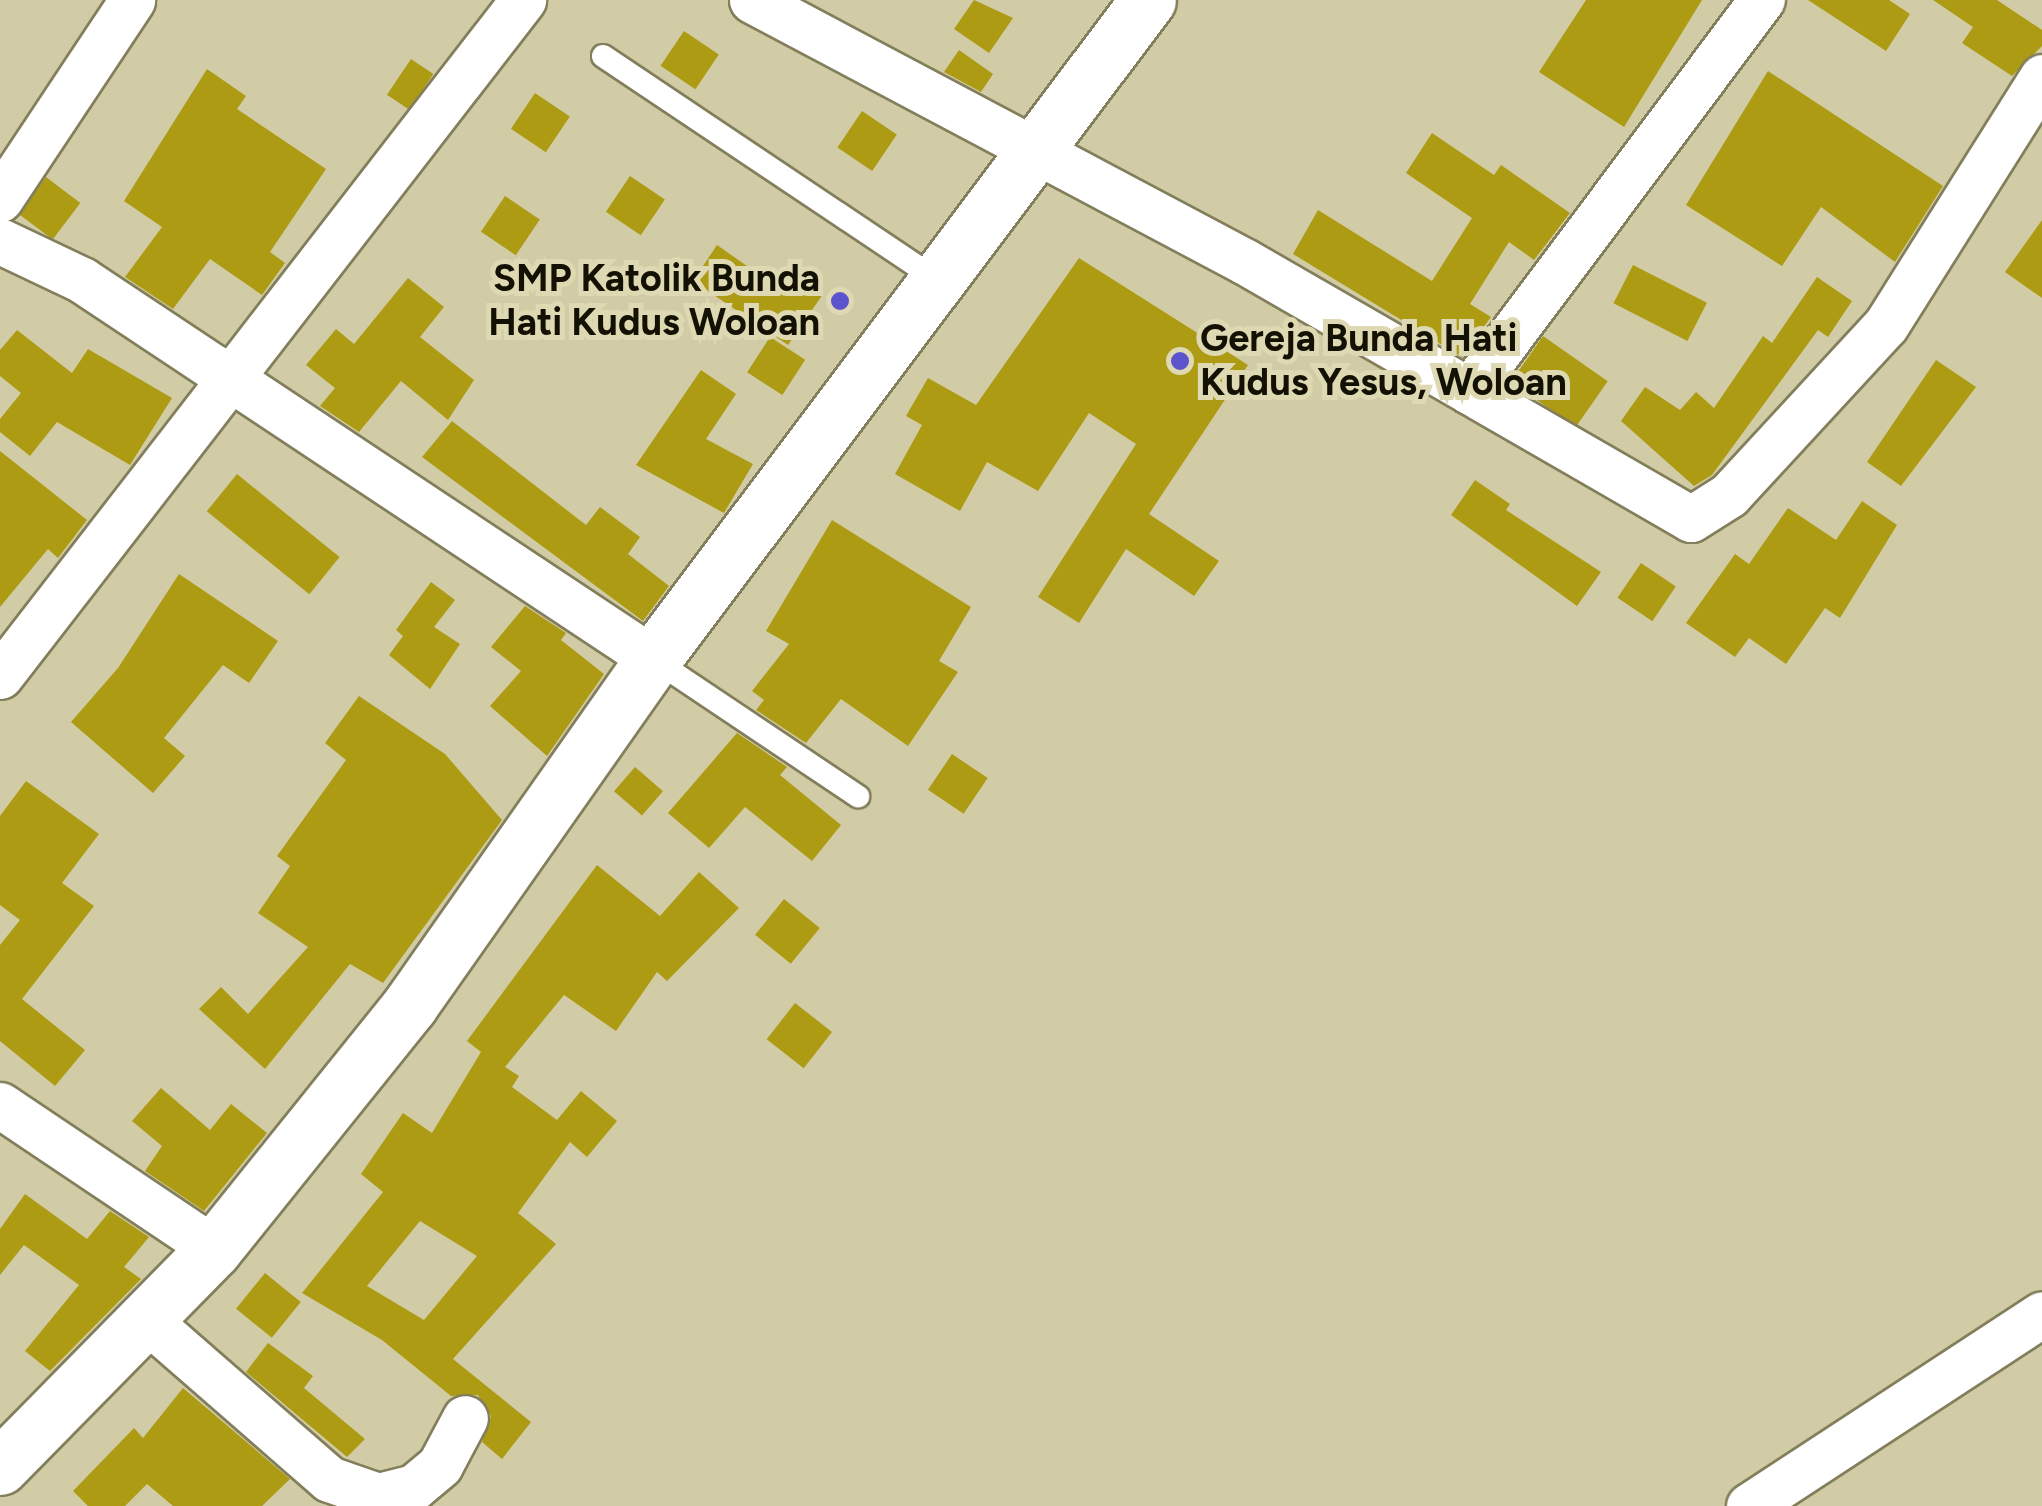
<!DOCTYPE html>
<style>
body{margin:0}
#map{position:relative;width:2042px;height:1506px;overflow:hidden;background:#d1cca6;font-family:Figtree,sans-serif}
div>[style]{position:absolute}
.building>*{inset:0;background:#ad9b14;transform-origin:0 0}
.roads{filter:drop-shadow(2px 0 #837e5b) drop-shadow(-2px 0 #837e5b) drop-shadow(0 2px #837e5b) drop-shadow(0 -2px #837e5b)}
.service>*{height:22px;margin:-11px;padding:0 11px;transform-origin:11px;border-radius:11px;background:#fff}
.minor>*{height:45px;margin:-22.5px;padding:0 22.5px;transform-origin:22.5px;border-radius:22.5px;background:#fff}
.secondary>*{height:55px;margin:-27.5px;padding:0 27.5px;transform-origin:27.5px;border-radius:27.5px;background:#fff}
.dots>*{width:28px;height:28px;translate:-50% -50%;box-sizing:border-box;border:5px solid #ded9b3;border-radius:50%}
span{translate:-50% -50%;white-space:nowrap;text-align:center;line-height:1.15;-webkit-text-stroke:10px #ded9b3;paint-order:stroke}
.poi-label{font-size:38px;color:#131104;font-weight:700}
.right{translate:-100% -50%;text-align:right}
.left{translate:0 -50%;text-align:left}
</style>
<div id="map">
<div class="building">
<i style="clip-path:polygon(974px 0,1013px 18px,989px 53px,954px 29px)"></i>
<i style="clip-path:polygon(1586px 0,1702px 0,1624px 127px,1539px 72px)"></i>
<i style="clip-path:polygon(1808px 0,1889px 0,1910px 14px,1886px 51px)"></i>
<i style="clip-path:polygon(1933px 0,1997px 0,2042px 30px,2042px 46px,2012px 76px,1962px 43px,1973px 27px)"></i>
<i style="left:684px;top:31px;width:42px;height:42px;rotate:34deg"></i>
<i style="clip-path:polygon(959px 50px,993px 74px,981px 92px,944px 72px)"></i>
<i style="left:411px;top:59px;width:27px;height:43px;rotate:34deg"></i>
<i style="clip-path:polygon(207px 69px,246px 96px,237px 109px,326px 169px,270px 252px,285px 263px,262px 295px,210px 259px,173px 309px,125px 277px,162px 227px,124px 201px)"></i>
<i style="clip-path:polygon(1768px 71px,1943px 186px,1895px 262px,1821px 207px,1782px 266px,1686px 205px)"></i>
<i style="left:535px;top:93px;width:42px;height:43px;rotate:34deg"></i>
<i style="left:862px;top:111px;width:42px;height:44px;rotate:34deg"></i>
<i style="clip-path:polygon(1432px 133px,1494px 175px,1501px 165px,1570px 213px,1534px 260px,1509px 242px,1470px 304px,1491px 317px,1462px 357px,1293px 254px,1318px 210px,1432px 281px,1472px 218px,1406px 173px)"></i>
<i style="left:630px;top:176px;width:42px;height:43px;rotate:34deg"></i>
<i style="left:46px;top:177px;width:43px;height:46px;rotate:37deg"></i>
<i style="left:505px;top:196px;width:42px;height:43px;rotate:34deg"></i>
<i style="clip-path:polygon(2042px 220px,2042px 298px,2005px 272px)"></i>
<i style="clip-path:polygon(717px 245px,777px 287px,788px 270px,823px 294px,788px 345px,693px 281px)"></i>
<i style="clip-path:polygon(1079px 258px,1248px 365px,1149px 514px,1219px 561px,1194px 596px,1126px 549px,1079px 623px,1038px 597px,1136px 444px,1089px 413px,1038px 491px,987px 462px,960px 511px,895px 474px,922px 425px,906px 416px,928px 378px,976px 405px)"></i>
<i style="left:1633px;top:265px;width:83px;height:43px;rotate:27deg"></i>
<i style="clip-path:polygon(1817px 277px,1852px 301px,1828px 337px,1818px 330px,1712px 475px,1694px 486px,1621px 421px,1645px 387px,1680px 410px,1696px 392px,1714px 408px,1763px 336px,1772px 343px)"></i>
<i style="clip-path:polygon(408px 278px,444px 307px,420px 337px,474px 380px,448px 420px,401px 381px,359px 432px,320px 406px,335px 388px,306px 365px,336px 329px,354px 344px)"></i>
<i style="clip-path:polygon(17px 330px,72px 373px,88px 349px,172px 398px,130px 465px,57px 422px,30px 456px,0 432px,0 419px,21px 393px,0 376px,0 350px)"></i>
<i style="left:1543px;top:336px;width:79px;height:56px;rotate:35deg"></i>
<i style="left:770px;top:337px;width:42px;height:42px;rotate:33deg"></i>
<i style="clip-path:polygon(1936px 360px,1976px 387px,1901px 486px,1867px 462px)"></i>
<i style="clip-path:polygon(701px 370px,736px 394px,706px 439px,753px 464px,724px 513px,636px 465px)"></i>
<i style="clip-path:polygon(452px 421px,586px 525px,600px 507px,640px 537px,628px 554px,669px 586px,643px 621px,422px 457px)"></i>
<i style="clip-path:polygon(0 451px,87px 520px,58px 558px,48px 549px,0 607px)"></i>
<i style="left:237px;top:474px;width:132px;height:48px;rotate:39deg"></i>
<i style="clip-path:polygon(1475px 480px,1510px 504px,1506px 510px,1601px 572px,1577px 606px,1451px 515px)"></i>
<i style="clip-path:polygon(1862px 501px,1897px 525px,1840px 618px,1825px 608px,1786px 664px,1749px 638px,1735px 657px,1686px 623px,1735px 554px,1749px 564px,1788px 508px,1836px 540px)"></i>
<i style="clip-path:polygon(832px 520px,971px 607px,939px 661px,958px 672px,908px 746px,841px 699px,806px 743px,756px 710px,764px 700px,752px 691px,789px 644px,766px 631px)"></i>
<i style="left:1641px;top:563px;width:42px;height:42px;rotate:34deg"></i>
<i style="clip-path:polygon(179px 574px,278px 641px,249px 683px,223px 665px,164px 738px,185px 756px,153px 793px,71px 722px,118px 668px)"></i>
<i style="clip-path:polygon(431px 582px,455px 600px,434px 627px,460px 644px,430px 689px,389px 655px,403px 636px,396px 630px)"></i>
<i style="clip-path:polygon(525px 606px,566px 633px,561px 640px,604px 674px,547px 756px,490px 706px,521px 671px,491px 647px)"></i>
<i style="clip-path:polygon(359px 696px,445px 754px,502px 820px,383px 983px,350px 964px,265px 1069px,199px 1009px,221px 987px,248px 1014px,308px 947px,258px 913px,290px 866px,277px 856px,346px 760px,325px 743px)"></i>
<i style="clip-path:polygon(737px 733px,787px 767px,780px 775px,841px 825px,812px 861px,745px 807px,709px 848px,668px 813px)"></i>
<i style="left:952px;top:754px;width:43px;height:43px;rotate:34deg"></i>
<i style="left:635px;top:767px;width:37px;height:32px;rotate:41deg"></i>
<i style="clip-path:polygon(26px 781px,99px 834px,62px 883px,94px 906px,22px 999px,85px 1050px,55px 1086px,0 1041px,0 945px,20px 920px,0 905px,0 816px)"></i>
<i style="clip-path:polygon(evenodd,597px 865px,660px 916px,699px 872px,739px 908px,667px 981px,657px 972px,616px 1031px,564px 995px,505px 1067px,519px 1076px,512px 1087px,557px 1120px,581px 1091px,617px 1121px,587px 1157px,570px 1142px,518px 1213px,556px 1244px,453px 1359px,531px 1422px,502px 1459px,482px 1442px,491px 1416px,478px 1395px,451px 1396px,382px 1340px,302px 1293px,383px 1192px,361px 1174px,403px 1113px,432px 1133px,481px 1052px,467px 1041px,597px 865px,420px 1221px,477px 1256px,424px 1320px,367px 1286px,420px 1221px)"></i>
<i style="left:784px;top:899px;width:46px;height:46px;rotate:39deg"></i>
<i style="left:795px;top:1003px;width:47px;height:46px;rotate:38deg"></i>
<i style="clip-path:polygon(161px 1088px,210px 1130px,231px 1104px,267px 1133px,204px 1211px,145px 1171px,162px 1146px,132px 1121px)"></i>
<i style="clip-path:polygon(25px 1194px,87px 1239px,110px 1211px,149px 1237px,124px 1267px,141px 1279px,50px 1371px,25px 1351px,79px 1285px,24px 1245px,0 1275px,0 1229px)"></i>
<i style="left:265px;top:1273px;width:46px;height:46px;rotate:39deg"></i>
<i style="clip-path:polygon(268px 1343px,313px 1376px,304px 1388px,365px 1439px,347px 1457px,246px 1372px)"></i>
<i style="clip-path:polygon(183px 1388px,290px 1479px,262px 1506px,173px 1506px,147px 1484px,125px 1506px,88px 1506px,73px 1491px,134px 1428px,143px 1438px)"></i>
</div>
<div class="roads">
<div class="service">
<i style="left:603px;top:56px;width:401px;rotate:33.8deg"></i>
<i style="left:653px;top:659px;width:247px;rotate:33.8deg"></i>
</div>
<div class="minor">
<i style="left:752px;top:0;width:557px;rotate:27.95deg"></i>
<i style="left:1244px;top:261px;width:516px;rotate:29.99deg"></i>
<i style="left:1691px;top:519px;width:45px;rotate:-32.3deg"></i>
<i style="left:1729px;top:495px;width:231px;rotate:-47.3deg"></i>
<i style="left:1886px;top:325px;width:293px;rotate:-57.8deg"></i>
<i style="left:0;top:199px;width:239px;rotate:-56.4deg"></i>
<i style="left:0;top:241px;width:91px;rotate:25.4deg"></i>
<i style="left:82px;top:280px;width:685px;rotate:33.57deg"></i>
<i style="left:1469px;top:391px;width:489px;rotate:-53.2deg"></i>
<i style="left:0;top:676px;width:855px;rotate:-52.27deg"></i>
<i style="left:0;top:1105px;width:258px;rotate:33.9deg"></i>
<i style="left:148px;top:1321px;width:240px;rotate:41.1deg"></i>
<i style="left:329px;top:1479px;width:52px;rotate:19.1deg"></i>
<i style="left:378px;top:1496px;width:37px;rotate:-14deg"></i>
<i style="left:414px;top:1487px;width:34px;rotate:-40deg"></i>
<i style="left:440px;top:1465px;width:53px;rotate:-62deg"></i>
<i style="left:1749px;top:1506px;width:350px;rotate:-33.2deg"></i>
</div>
<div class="secondary">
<i style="left:0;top:1467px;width:305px;rotate:-45.5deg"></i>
<i style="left:214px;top:1249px;width:313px;rotate:-51.2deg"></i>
<i style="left:410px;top:1005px;width:423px;rotate:-54.9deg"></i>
<i style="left:653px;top:659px;width:824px;rotate:-53.09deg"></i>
</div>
</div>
<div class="dots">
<i style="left:840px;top:301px;background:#5c54cd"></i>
<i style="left:1180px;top:361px;background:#5c54cd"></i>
</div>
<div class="poi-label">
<span class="right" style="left:820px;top:301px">SMP Katolik Bunda<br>Hati Kudus Woloan</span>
<span class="left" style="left:1200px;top:361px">Gereja Bunda Hati<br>Kudus Yesus, Woloan</span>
</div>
</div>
